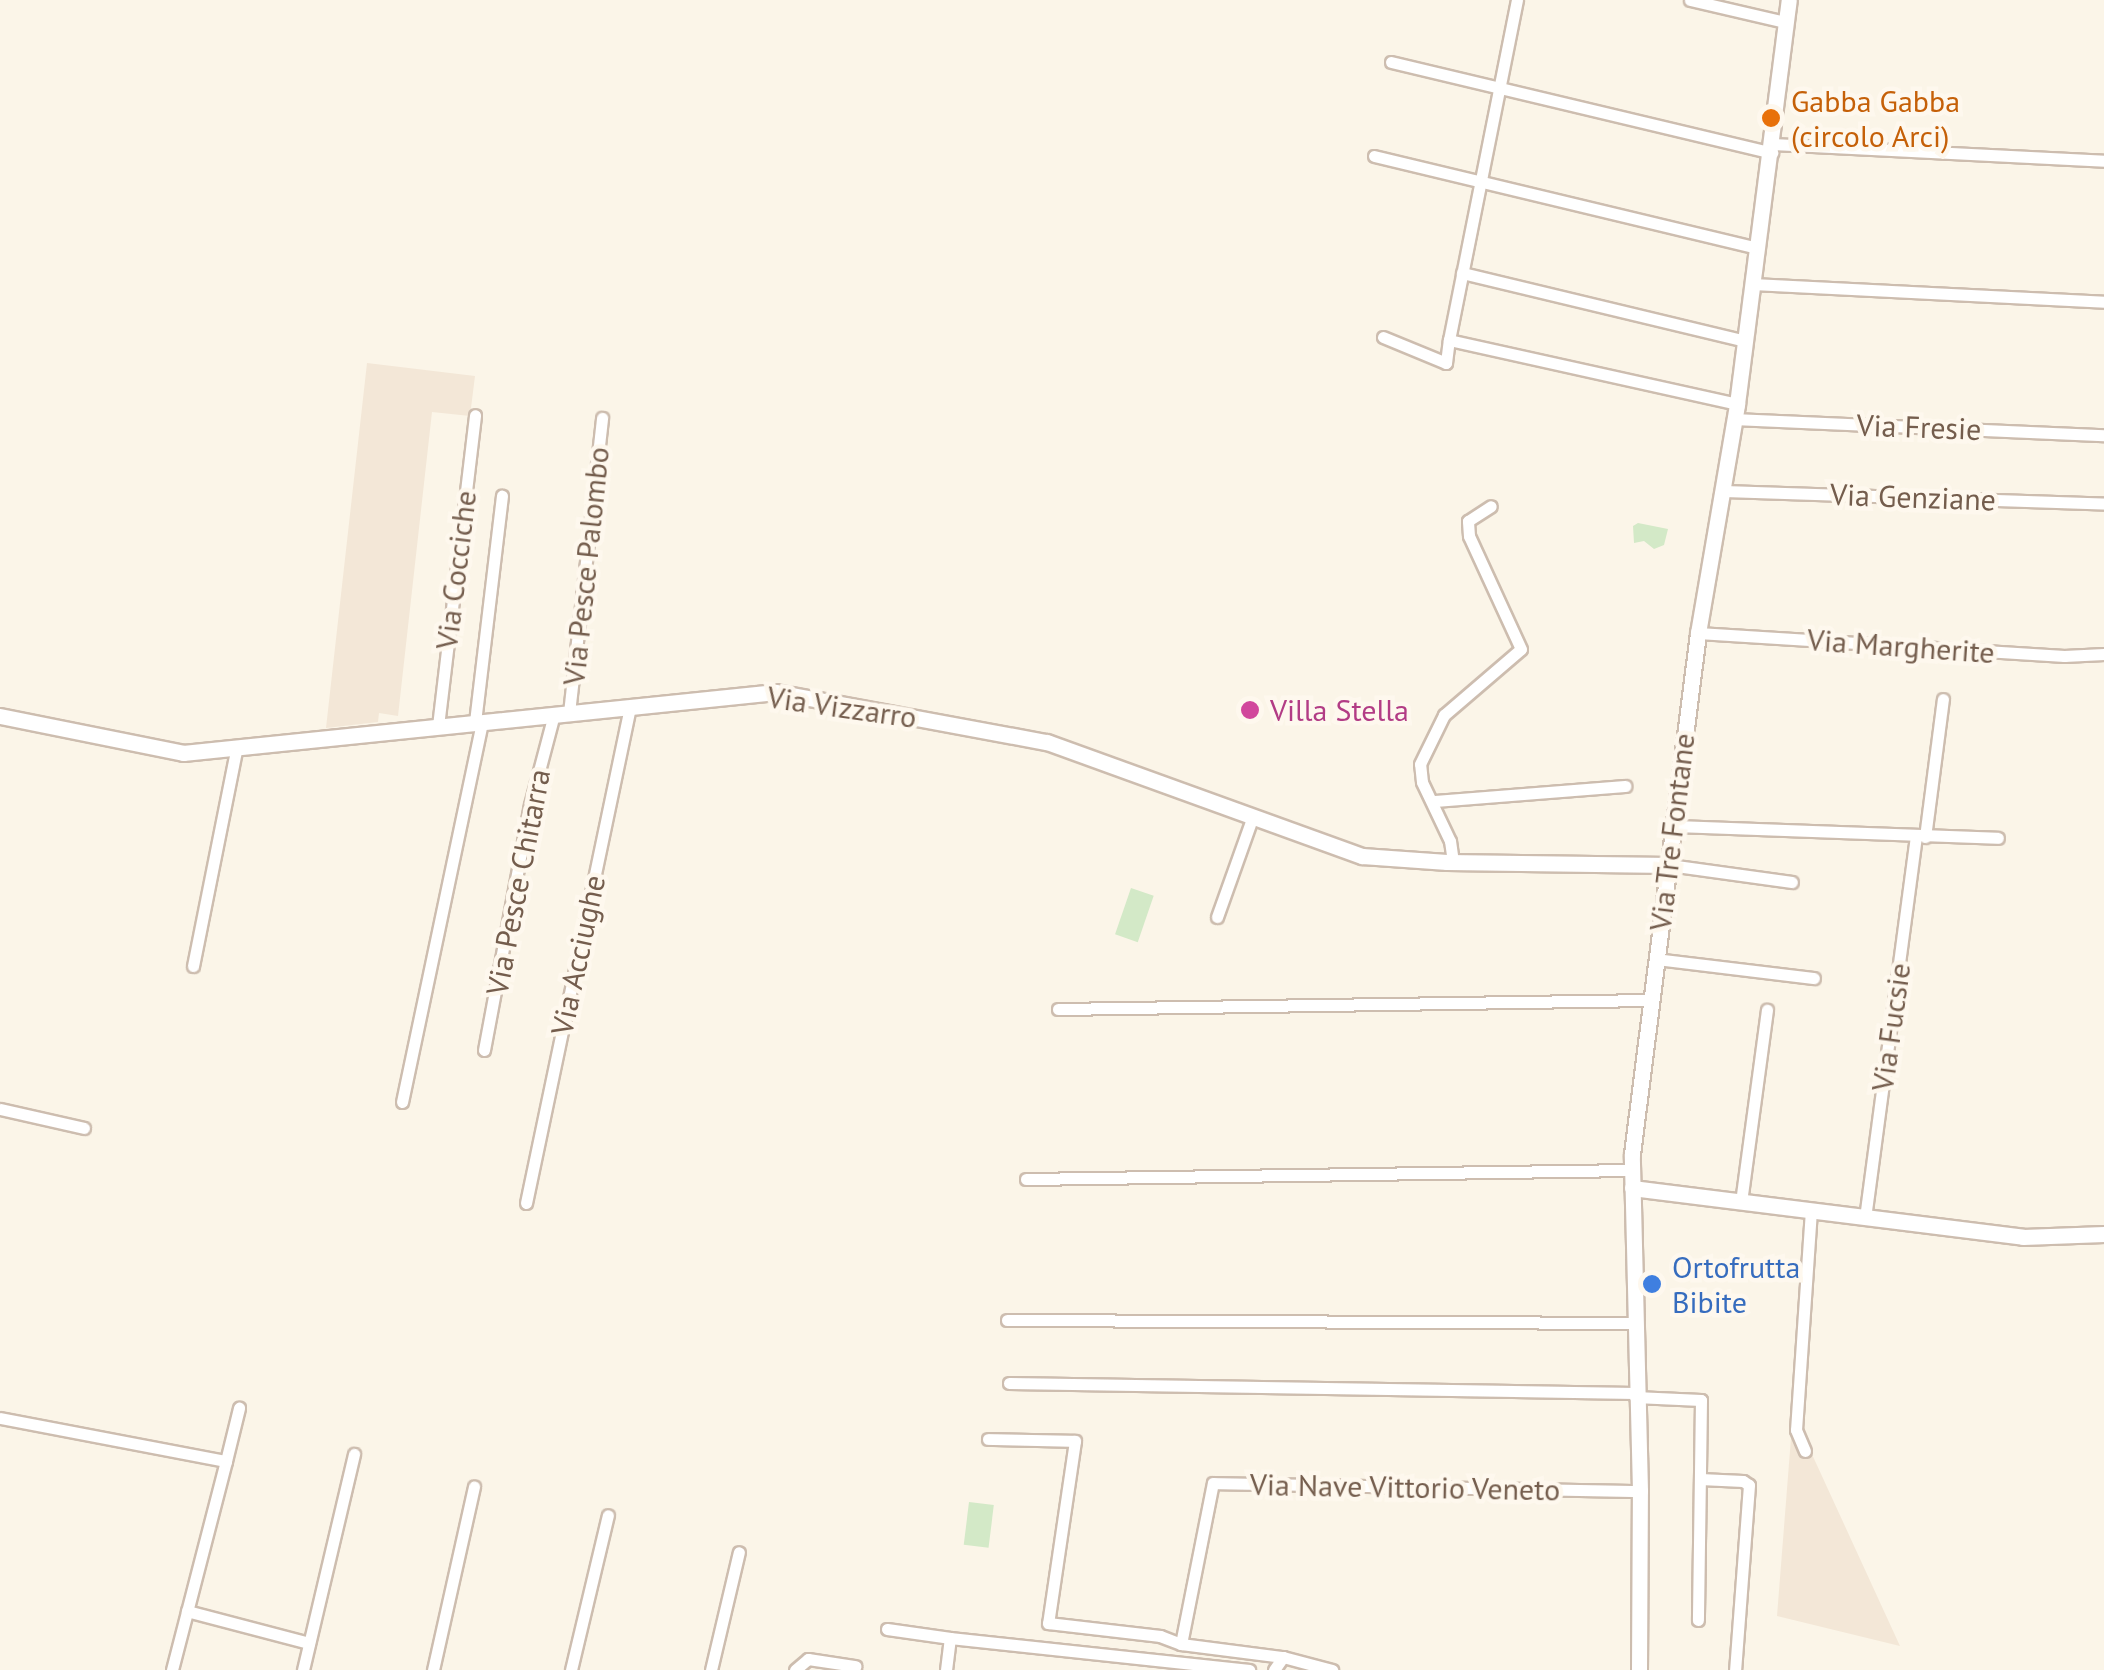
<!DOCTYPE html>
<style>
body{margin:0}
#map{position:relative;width:2104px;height:1670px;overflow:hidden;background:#fbf5e8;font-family:"PT Sans",sans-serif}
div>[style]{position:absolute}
.residential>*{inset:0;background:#f3e7d7}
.green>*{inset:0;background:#d3e9c7;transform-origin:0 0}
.roads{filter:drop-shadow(2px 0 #cdbdaf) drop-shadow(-2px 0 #cdbdaf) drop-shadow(0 2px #cdbdaf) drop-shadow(0 -2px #cdbdaf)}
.street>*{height:11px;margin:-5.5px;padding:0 5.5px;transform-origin:5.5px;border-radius:5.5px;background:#fff}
.secondary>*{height:15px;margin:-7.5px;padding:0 7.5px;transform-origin:7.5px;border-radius:7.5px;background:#fff}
.dots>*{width:28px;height:28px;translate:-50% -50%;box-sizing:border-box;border:5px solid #fef8ee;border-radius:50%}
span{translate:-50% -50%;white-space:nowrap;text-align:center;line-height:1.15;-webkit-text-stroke:9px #fef8ee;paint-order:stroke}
.food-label{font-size:30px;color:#c56008}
.left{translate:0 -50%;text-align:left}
.street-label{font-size:30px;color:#745d4d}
.hotel-label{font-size:30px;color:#b23c85}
.shop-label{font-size:30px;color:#366cbe}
</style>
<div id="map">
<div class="residential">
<i style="clip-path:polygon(367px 363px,475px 376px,470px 416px,432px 412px,398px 716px,379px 713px,378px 722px,326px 728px)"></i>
<i style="clip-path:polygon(1791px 1438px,1802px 1453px,1810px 1450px,1900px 1646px,1777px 1616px)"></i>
</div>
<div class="green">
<i style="clip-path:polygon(1638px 523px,1668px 529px,1664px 545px,1654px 549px,1644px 541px,1634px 543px,1633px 526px)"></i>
<i style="left:1131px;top:888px;width:24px;height:49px;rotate:19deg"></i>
<i style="left:969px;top:1502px;width:25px;height:43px;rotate:7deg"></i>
</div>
<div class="roads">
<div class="street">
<i style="left:1690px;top:0;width:98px;rotate:13deg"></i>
<i style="left:1391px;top:62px;width:392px;rotate:13.4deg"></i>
<i style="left:1773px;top:144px;width:331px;rotate:2.9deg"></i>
<i style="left:1374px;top:156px;width:395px;rotate:13.5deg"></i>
<i style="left:1462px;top:273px;width:291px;rotate:13.5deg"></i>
<i style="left:1753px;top:284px;width:351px;rotate:2.9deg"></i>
<i style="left:1383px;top:337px;width:68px;rotate:22.4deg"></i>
<i style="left:1446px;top:363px;width:23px;rotate:-83deg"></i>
<i style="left:1449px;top:340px;width:295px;rotate:12.5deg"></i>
<i style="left:1449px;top:340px;width:347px;rotate:-78.7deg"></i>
<i style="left:1733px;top:419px;width:371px;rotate:2.5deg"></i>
<i style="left:1722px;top:491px;width:382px;rotate:1.9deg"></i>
<i style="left:1698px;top:633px;width:367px;rotate:3.6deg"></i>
<i style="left:2064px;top:656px;width:40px;rotate:-2.9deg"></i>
<i style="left:569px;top:713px;width:297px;rotate:-83.6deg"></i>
<i style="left:475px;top:722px;width:228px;rotate:-83.2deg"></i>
<i style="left:438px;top:726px;width:313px;rotate:-83.2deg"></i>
<i style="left:1434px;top:801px;width:192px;rotate:-4.5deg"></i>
<i style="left:1674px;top:826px;width:324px;rotate:2.1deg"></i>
<i style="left:1925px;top:837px;width:139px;rotate:-82.6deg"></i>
<i style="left:1453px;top:862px;width:21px;rotate:-98deg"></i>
<i style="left:1450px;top:841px;width:65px;rotate:-115.4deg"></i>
<i style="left:1422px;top:782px;width:18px;rotate:-96deg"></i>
<i style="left:1420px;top:764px;width:55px;rotate:-63.9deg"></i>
<i style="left:1444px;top:715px;width:101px;rotate:-40.6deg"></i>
<i style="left:1521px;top:649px;width:124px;rotate:-114.7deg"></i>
<i style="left:1469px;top:536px;width:15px;rotate:-94deg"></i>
<i style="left:1468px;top:521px;width:27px;rotate:-33deg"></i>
<i style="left:1669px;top:865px;width:124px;rotate:7.9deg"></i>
<i style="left:1217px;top:917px;width:107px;rotate:-70.4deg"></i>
<i style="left:1656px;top:959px;width:159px;rotate:6.9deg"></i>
<i style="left:193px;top:966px;width:220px;rotate:-78.7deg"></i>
<i style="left:1058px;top:1009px;width:592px;rotate:-0.87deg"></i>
<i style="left:484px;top:1050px;width:249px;rotate:-79.4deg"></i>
<i style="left:530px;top:805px;width:94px;rotate:-75.2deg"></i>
<i style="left:402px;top:1102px;width:389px;rotate:-78.1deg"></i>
<i style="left:0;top:1109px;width:86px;rotate:12.7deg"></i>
<i style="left:1026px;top:1179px;width:605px;rotate:-0.85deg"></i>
<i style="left:1741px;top:1202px;width:194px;rotate:-82.3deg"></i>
<i style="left:526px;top:1203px;width:507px;rotate:-78.16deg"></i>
<i style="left:1865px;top:1218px;width:384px;rotate:-82.4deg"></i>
<i style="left:1007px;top:1320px;width:626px;rotate:0.27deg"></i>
<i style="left:1009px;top:1383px;width:626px;rotate:0.92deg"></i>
<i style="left:1635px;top:1397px;width:66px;rotate:2.6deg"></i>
<i style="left:1701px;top:1400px;width:220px;rotate:90.8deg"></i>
<i style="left:0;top:1418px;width:230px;rotate:10.8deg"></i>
<i style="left:226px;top:1461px;width:216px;rotate:104.5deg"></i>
<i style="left:988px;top:1439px;width:87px;rotate:1.3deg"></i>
<i style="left:1075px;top:1441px;width:184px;rotate:98.4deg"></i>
<i style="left:1048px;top:1623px;width:113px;rotate:6.6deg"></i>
<i style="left:1160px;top:1636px;width:22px;rotate:21deg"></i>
<i style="left:1181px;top:1644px;width:103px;rotate:7.3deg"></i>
<i style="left:1283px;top:1657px;width:51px;rotate:14.9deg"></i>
<i style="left:1805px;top:1451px;width:23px;rotate:-113deg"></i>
<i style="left:1796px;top:1430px;width:220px;rotate:-86.1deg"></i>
<i style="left:226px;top:1461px;width:55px;rotate:-76.2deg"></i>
<i style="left:1700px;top:1479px;width:43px;rotate:2.7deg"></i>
<i style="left:1743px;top:1481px;width:7px;rotate:34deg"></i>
<i style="left:1749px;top:1485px;width:186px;rotate:94.3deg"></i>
<i style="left:187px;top:1611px;width:126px;rotate:14.7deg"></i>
<i style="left:887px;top:1629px;width:64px;rotate:8.1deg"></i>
<i style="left:1181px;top:1644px;width:164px;rotate:-78.8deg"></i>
<i style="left:1213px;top:1483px;width:427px;rotate:1.1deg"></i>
<i style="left:303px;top:1670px;width:222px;rotate:-76.7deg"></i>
<i style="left:433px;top:1670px;width:188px;rotate:-77.4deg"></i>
<i style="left:571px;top:1670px;width:159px;rotate:-76.6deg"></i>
<i style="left:711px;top:1670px;width:121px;rotate:-76.7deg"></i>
<i style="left:795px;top:1670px;width:17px;rotate:-40deg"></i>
<i style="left:808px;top:1659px;width:48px;rotate:8.5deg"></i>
<i style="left:946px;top:1670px;width:32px;rotate:-83deg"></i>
<i style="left:950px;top:1638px;width:301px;rotate:6.1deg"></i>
<i style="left:1274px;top:1670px;width:16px;rotate:-55deg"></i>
</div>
<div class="secondary">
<i style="left:0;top:716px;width:187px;rotate:11.4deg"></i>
<i style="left:183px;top:753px;width:596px;rotate:-5.87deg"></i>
<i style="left:776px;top:692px;width:276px;rotate:10.5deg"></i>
<i style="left:1047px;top:742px;width:335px;rotate:19.9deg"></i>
<i style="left:1362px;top:856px;width:85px;rotate:4deg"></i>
<i style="left:1447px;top:862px;width:222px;rotate:0.8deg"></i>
<i style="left:1632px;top:1188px;width:394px;rotate:7.1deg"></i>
<i style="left:2023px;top:1237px;width:81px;rotate:-2.1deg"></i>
<i style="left:1639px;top:1670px;width:179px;rotate:-89.7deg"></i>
<i style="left:1640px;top:1491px;width:337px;rotate:-91.4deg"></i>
<i style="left:1632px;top:1154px;width:525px;rotate:-82.78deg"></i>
<i style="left:1698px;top:633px;width:232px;rotate:-80.3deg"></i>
<i style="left:1737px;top:404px;width:407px;rotate:-82.7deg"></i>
</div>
</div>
<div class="dots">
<i style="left:1771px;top:118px;background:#e8710a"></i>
<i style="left:1250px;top:710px;background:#d1479c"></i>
<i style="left:1652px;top:1284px;background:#3f7fe0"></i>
</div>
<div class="food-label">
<span class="left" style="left:1791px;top:118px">Gabba Gabba<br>(circolo Arci)</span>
</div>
<div class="street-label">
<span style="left:1919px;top:427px;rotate:2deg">Via Fresie</span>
<span style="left:1913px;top:497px;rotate:2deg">Via Genziane</span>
<span style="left:586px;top:566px;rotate:-84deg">Via Pesce Palombo</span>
<span style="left:456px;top:570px;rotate:-83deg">Via Cocciche</span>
<span style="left:1901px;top:646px;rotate:4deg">Via Margherite</span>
<span style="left:842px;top:707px;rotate:8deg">Via Vizzarro</span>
<span style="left:1672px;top:832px;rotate:-83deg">Via Tre Fontane</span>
<span style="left:518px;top:882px;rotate:-79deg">Via Pesce Chitarra</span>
<span style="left:578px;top:955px;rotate:-78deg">Via Acciughe</span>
<span style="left:1891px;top:1027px;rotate:-82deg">Via Fucsie</span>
<span style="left:1405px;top:1487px;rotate:1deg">Via Nave Vittorio Veneto</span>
</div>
<div class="hotel-label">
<span class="left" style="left:1270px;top:710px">Villa Stella</span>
</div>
<div class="shop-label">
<span class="left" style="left:1672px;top:1284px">Ortofrutta<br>Bibite</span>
</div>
</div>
